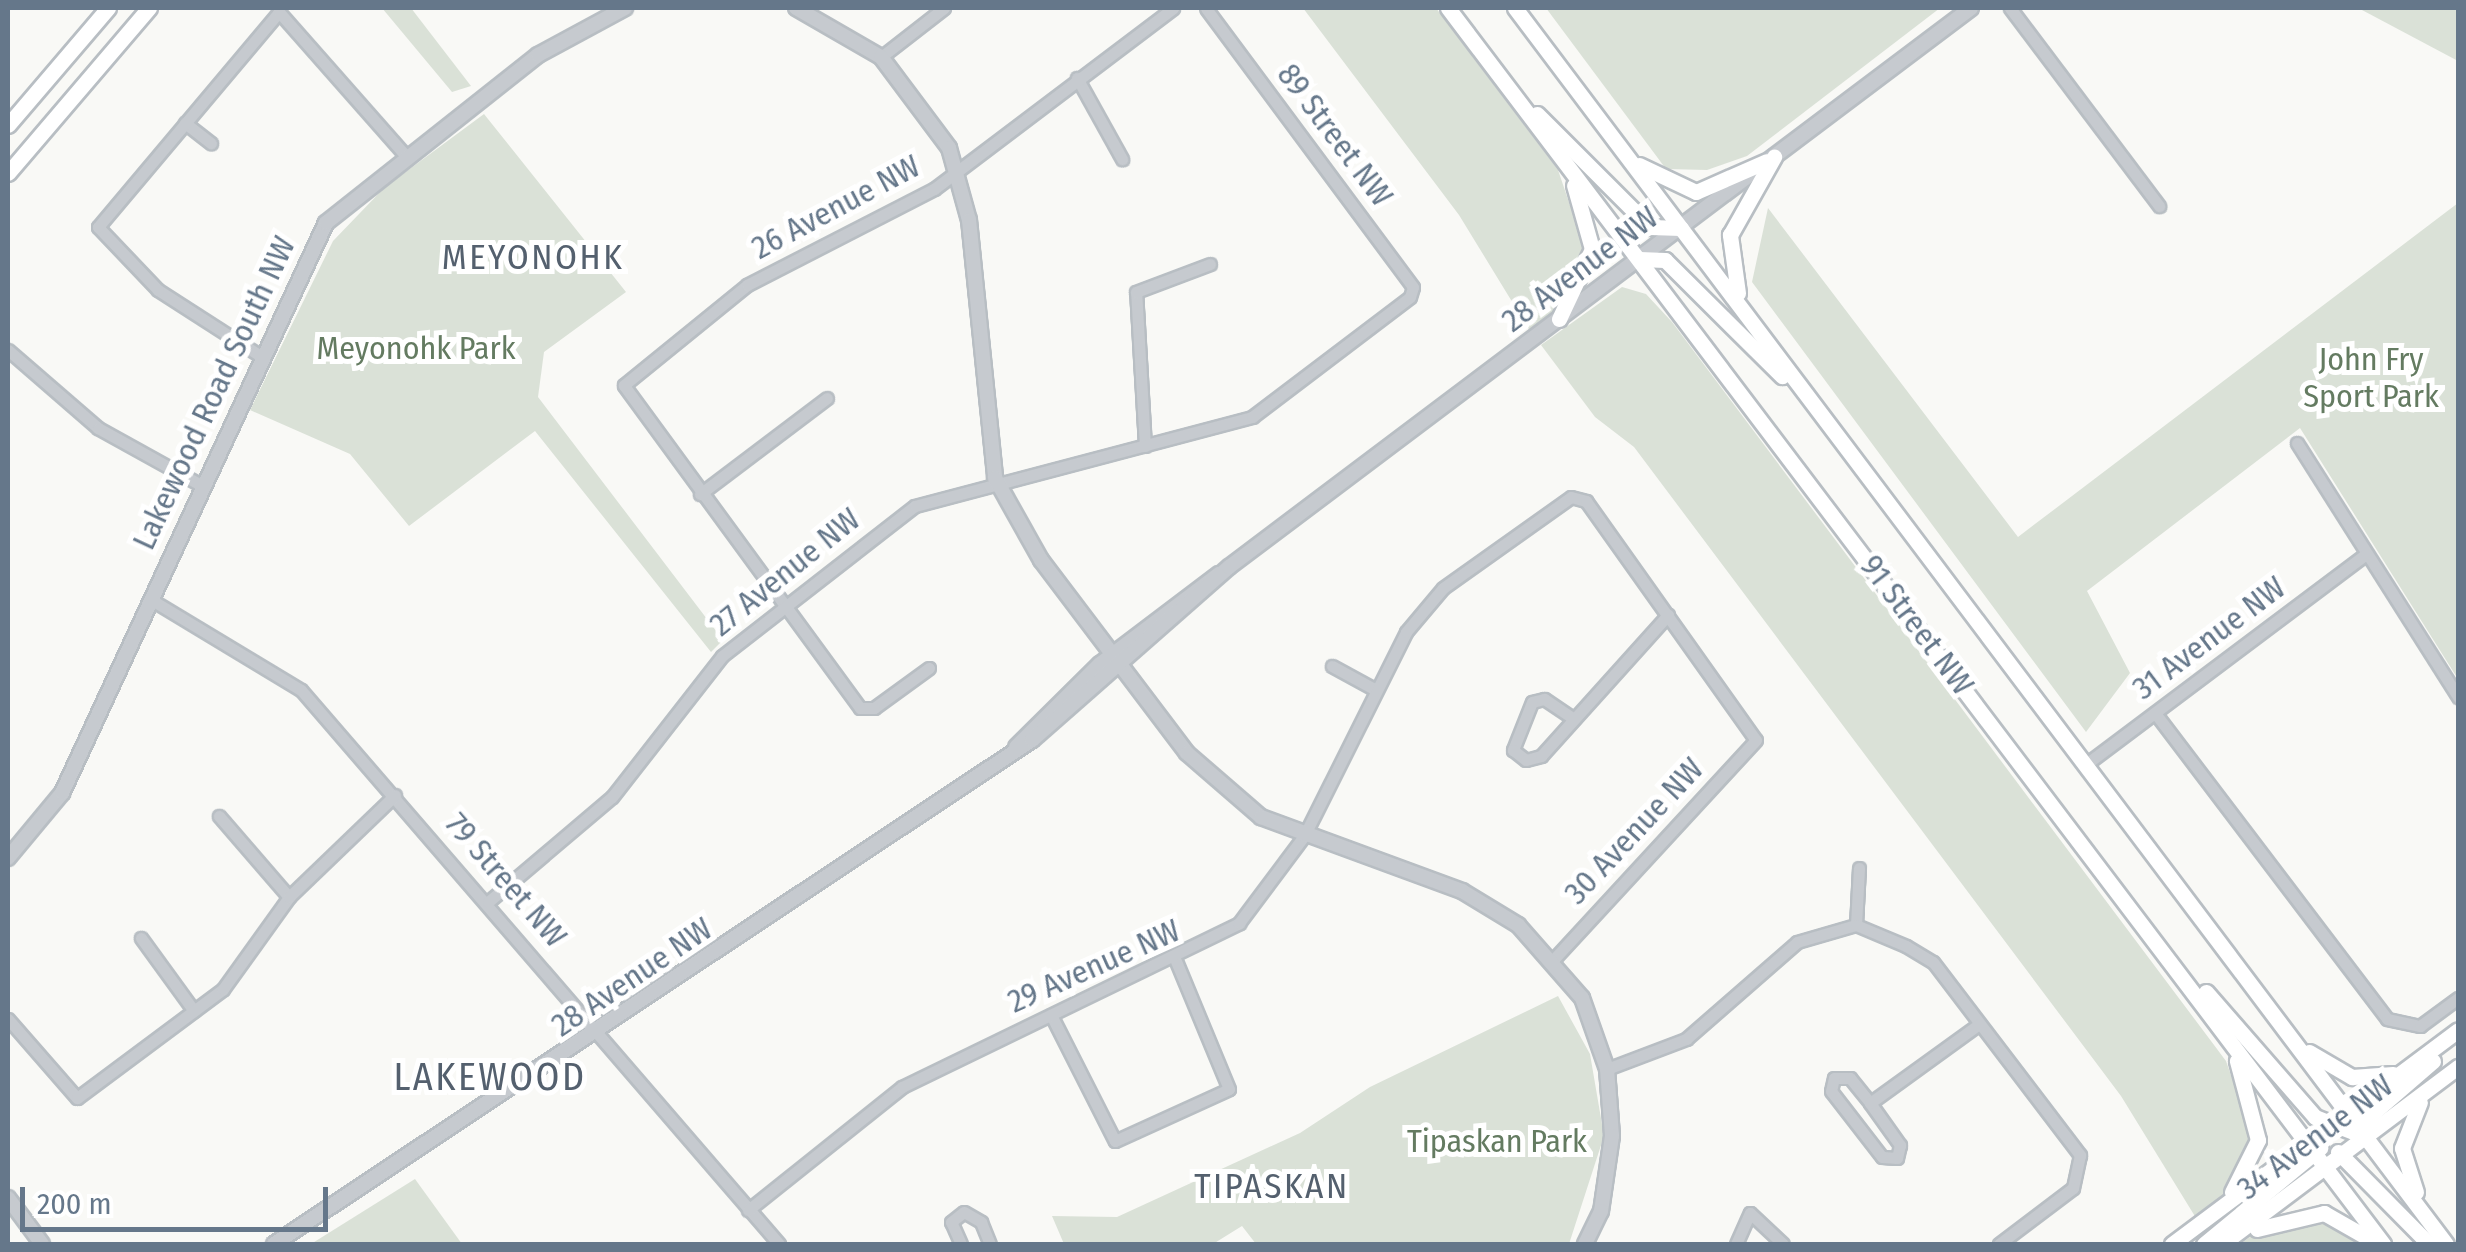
<!DOCTYPE html>
<style>
body{margin:0}
#map{position:relative;width:2466px;height:1252px;overflow:hidden;background:#f9f9f6;font-family:"Fira Sans Condensed",sans-serif}
div>[style]{position:absolute}
.green>*{inset:0;background:#dae1d7}
.roads{filter:drop-shadow(2px 0 #b8bec3) drop-shadow(-2px 0 #b8bec3) drop-shadow(0 2px #b8bec3) drop-shadow(0 -2px #b8bec3)}
.minor>*{height:11px;margin:-5.5px;padding:0 5.5px;transform-origin:5.5px;border-radius:5.5px;background:#c6cacf}
.tertiary>*{height:14px;margin:-7px;padding:0 7px;transform-origin:7px;border-radius:7px;background:#c6cacf}
.secondary>*{height:15px;margin:-7.5px;padding:0 7.5px;transform-origin:7.5px;border-radius:7.5px;background:#fff}
span{translate:-50% -50%;white-space:nowrap;text-align:center;line-height:1.15;-webkit-text-stroke:10px #fff;paint-order:stroke}
.street-label{font-size:32px;color:#65778a}
.park-label{font-size:32px;color:#647b61}
.neighbourhood-label{font-size:35px;color:#54606e;letter-spacing:2.5px}
.quarter-label{font-size:38px;color:#54606e;letter-spacing:2.5px}
.frame{position:absolute;inset:0;border:10px solid #65778a;pointer-events:none}
.scale{position:absolute;left:20px;top:1187px;width:308px;height:45px;box-sizing:border-box;border:5px solid #65778a;border-top:0;padding-left:12px;font-size:30px;line-height:35px;white-space:nowrap;color:#65778a;-webkit-text-stroke:8px #fff;paint-order:stroke}
</style>
<div id="map">
<div class="green">
<i style="clip-path:polygon(382px 8px,411px 8px,471px 86px,452px 92px)"></i>
<i style="clip-path:polygon(1303px 8px,1436px 8px,1558px 170px,1586px 252px,1560px 307px,1530px 331px,1459px 215px)"></i>
<i style="clip-path:polygon(1546px 8px,1940px 8px,1747px 156px,1707px 170px,1666px 169px)"></i>
<i style="clip-path:polygon(2458px 8px,2458px 61px,2362px 10px,2362px 8px)"></i>
<i style="clip-path:polygon(484px 114px,626px 292px,544px 352px,538px 397px,723px 640px,711px 652px,535px 431px,409px 526px,350px 454px,250px 410px,333px 241px,384px 188px)"></i>
<i style="clip-path:polygon(2458px 203px,2458px 679px,2300px 428px,2087px 591px,2130px 673px,2086px 732px,1752px 282px,1768px 208px,2018px 537px)"></i>
<i style="clip-path:polygon(1622px 287px,1646px 294px,1672px 322px,2226px 1061px,2252px 1135px,2226px 1193px,2196px 1218px,2121px 1096px,1634px 447px,1595px 417px,1541px 345px)"></i>
<i style="clip-path:polygon(1558px 996px,1590px 1054px,1604px 1136px,1569px 1244px,1256px 1244px,1242px 1226px,1213px 1244px,1064px 1244px,1052px 1216px,1117px 1217px,1300px 1133px,1370px 1087px)"></i>
<i style="clip-path:polygon(415px 1179px,462px 1244px,311px 1244px)"></i>
<i style="clip-path:polygon(2322px 1218px,2367px 1244px,2240px 1244px,2257px 1232px)"></i>
</div>
<div class="roads">
<div class="minor">
<i style="left:2010px;top:8px;width:248px;rotate:53deg"></i>
<i style="left:881px;top:57px;width:80px;rotate:-37.9deg"></i>
<i style="left:1077px;top:78px;width:93px;rotate:60.9deg"></i>
<i style="left:185px;top:123px;width:33px;rotate:38deg"></i>
<i style="left:8px;top:350px;width:119px;rotate:40.9deg"></i>
<i style="left:98px;top:428px;width:118px;rotate:29deg"></i>
<i style="left:262px;top:357px;width:124px;rotate:-147.2deg"></i>
<i style="left:158px;top:290px;width:87px;rotate:-133.6deg"></i>
<i style="left:98px;top:227px;width:281px;rotate:-49.9deg"></i>
<i style="left:279px;top:12px;width:191px;rotate:48.6deg"></i>
<i style="left:2297px;top:443px;width:301px;rotate:57.6deg"></i>
<i style="left:1145px;top:446px;width:154px;rotate:-93.3deg"></i>
<i style="left:1136px;top:292px;width:79px;rotate:-20.7deg"></i>
<i style="left:700px;top:494px;width:159px;rotate:-37.1deg"></i>
<i style="left:150px;top:599px;width:176px;rotate:31.1deg"></i>
<i style="left:301px;top:690px;width:732px;rotate:49.21deg"></i>
<i style="left:1332px;top:666px;width:48px;rotate:28.7deg"></i>
<i style="left:929px;top:668px;width:68px;rotate:144deg"></i>
<i style="left:874px;top:708px;width:14px;rotate:180deg"></i>
<i style="left:860px;top:708px;width:400px;rotate:-126.2deg"></i>
<i style="left:624px;top:385px;width:159px;rotate:-39.1deg"></i>
<i style="left:747px;top:285px;width:210px;rotate:-27.2deg"></i>
<i style="left:934px;top:189px;width:300px;rotate:-37.1deg"></i>
<i style="left:2155px;top:713px;width:384px;rotate:52.8deg"></i>
<i style="left:2387px;top:1019px;width:34px;rotate:12deg"></i>
<i style="left:2420px;top:1026px;width:47px;rotate:-36.4deg"></i>
<i style="left:1574px;top:719px;width:36px;rotate:-146deg"></i>
<i style="left:1544px;top:699px;width:12px;rotate:166deg"></i>
<i style="left:1532px;top:702px;width:52px;rotate:111.6deg"></i>
<i style="left:1513px;top:750px;width:16px;rotate:38deg"></i>
<i style="left:1526px;top:760px;width:16px;rotate:-15deg"></i>
<i style="left:1541px;top:756px;width:190px;rotate:-48deg"></i>
<i style="left:2085px;top:765px;width:351px;rotate:-36.9deg"></i>
<i style="left:219px;top:816px;width:107px;rotate:49.2deg"></i>
<i style="left:488px;top:902px;width:162px;rotate:-40.3deg"></i>
<i style="left:612px;top:797px;width:179px;rotate:-52deg"></i>
<i style="left:722px;top:656px;width:244px;rotate:-37.9deg"></i>
<i style="left:915px;top:506px;width:349px;rotate:-14.8deg"></i>
<i style="left:1252px;top:417px;width:198px;rotate:-37.2deg"></i>
<i style="left:1410px;top:297px;width:10px;rotate:-73deg"></i>
<i style="left:1413px;top:287px;width:347px;rotate:-126.6deg"></i>
<i style="left:1856px;top:925px;width:57px;rotate:-87deg"></i>
<i style="left:141px;top:938px;width:90px;rotate:54deg"></i>
<i style="left:1051px;top:1015px;width:141px;rotate:63.1deg"></i>
<i style="left:1115px;top:1141px;width:125px;rotate:-24.5deg"></i>
<i style="left:1229px;top:1089px;width:139px;rotate:-112.5deg"></i>
<i style="left:8px;top:1019px;width:105px;rotate:48.9deg"></i>
<i style="left:77px;top:1098px;width:182px;rotate:-36.7deg"></i>
<i style="left:223px;top:989px;width:113px;rotate:-54.3deg"></i>
<i style="left:289px;top:897px;width:147px;rotate:-43.9deg"></i>
<i style="left:1607px;top:1069px;width:85px;rotate:-20.8deg"></i>
<i style="left:1686px;top:1039px;width:147px;rotate:-41.1deg"></i>
<i style="left:1797px;top:942px;width:61px;rotate:-16.1deg"></i>
<i style="left:1856px;top:925px;width:54px;rotate:22.8deg"></i>
<i style="left:1906px;top:946px;width:31px;rotate:31deg"></i>
<i style="left:1933px;top:962px;width:243px;rotate:52.7deg"></i>
<i style="left:2080px;top:1155px;width:34px;rotate:102deg"></i>
<i style="left:2073px;top:1188px;width:93px;rotate:142.9deg"></i>
<i style="left:1834px;top:1078px;width:16px"></i>
<i style="left:1850px;top:1078px;width:32px;rotate:51deg"></i>
<i style="left:1870px;top:1103px;width:52px;rotate:54.5deg"></i>
<i style="left:1900px;top:1145px;width:13px;rotate:103deg"></i>
<i style="left:1897px;top:1158px;width:15px;rotate:-176deg"></i>
<i style="left:1882px;top:1157px;width:83px;rotate:-127.7deg"></i>
<i style="left:1831px;top:1091px;width:13px;rotate:-77deg"></i>
<i style="left:1870px;top:1103px;width:135px;rotate:-35.9deg"></i>
<i style="left:748px;top:1210px;width:197px;rotate:-38.6deg"></i>
<i style="left:902px;top:1087px;width:375px;rotate:-25.9deg"></i>
<i style="left:1239px;top:923px;width:109px;rotate:-53.2deg"></i>
<i style="left:1304px;top:836px;width:228px;rotate:-63.4deg"></i>
<i style="left:1406px;top:632px;width:57px;rotate:-49.9deg"></i>
<i style="left:1443px;top:588px;width:157px;rotate:-35.4deg"></i>
<i style="left:1571px;top:497px;width:16px;rotate:15deg"></i>
<i style="left:1586px;top:501px;width:293px;rotate:54.6deg"></i>
<i style="left:1756px;top:740px;width:298px;rotate:132.7deg"></i>
<i style="left:961px;top:1244px;width:24px;rotate:-114deg"></i>
<i style="left:951px;top:1222px;width:16px;rotate:-38deg"></i>
<i style="left:964px;top:1212px;width:20px;rotate:30deg"></i>
<i style="left:981px;top:1222px;width:24px;rotate:68deg"></i>
<i style="left:1736px;top:1244px;width:34px;rotate:-66deg"></i>
<i style="left:1750px;top:1213px;width:45px;rotate:43.2deg"></i>
</div>
<div class="tertiary">
<i style="left:796px;top:8px;width:98px;rotate:30deg"></i>
<i style="left:881px;top:57px;width:114px;rotate:53.2deg"></i>
<i style="left:949px;top:148px;width:75px;rotate:74.5deg"></i>
<i style="left:969px;top:220px;width:259px;rotate:84.2deg"></i>
<i style="left:995px;top:478px;width:94px;rotate:60.7deg"></i>
<i style="left:1041px;top:560px;width:242px;rotate:52.9deg"></i>
<i style="left:1187px;top:753px;width:98px;rotate:40.9deg"></i>
<i style="left:1261px;top:817px;width:214px;rotate:20.2deg"></i>
<i style="left:1462px;top:891px;width:66px;rotate:31.3deg"></i>
<i style="left:1518px;top:925px;width:97px;rotate:48.8deg"></i>
<i style="left:1582px;top:998px;width:75px;rotate:70.6deg"></i>
<i style="left:1607px;top:1069px;width:67px;rotate:85.7deg"></i>
<i style="left:1612px;top:1136px;width:76px;rotate:98.3deg"></i>
<i style="left:1601px;top:1211px;width:37px;rotate:116deg"></i>
<i style="left:1016px;top:747px;width:118px;rotate:-44.7deg"></i>
<i style="left:1100px;top:664px;width:149px;rotate:-37.1deg"></i>
<i style="left:8px;top:858px;width:85px;rotate:-50.3deg"></i>
<i style="left:62px;top:793px;width:628px;rotate:-65.15deg"></i>
<i style="left:326px;top:223px;width:270px;rotate:-38.4deg"></i>
<i style="left:538px;top:55px;width:99px;rotate:-28.4deg"></i>
<i style="left:8px;top:1198px;width:57px;rotate:53.5deg"></i>
<i style="left:274px;top:1244px;width:910px;rotate:-33.62deg"></i>
<i style="left:1032px;top:740px;width:262px;rotate:-41.3deg"></i>
<i style="left:1229px;top:567px;width:929px;rotate:-36.99deg"></i>
</div>
<div class="secondary">
<i style="left:1448px;top:8px;width:1550px;rotate:52.89deg"></i>
<i style="left:1515px;top:8px;width:1547px;rotate:53.01deg"></i>
<i style="left:1537px;top:114px;width:160px;rotate:45deg"></i>
<i style="left:1650px;top:227px;width:31px;rotate:2deg"></i>
<i style="left:8px;top:125px;width:154px;rotate:-49.5deg"></i>
<i style="left:1639px;top:165px;width:63px;rotate:25.3deg"></i>
<i style="left:1696px;top:192px;width:77px;rotate:-23.6deg"></i>
<i style="left:8px;top:173px;width:217px;rotate:-49.5deg"></i>
<i style="left:1639px;top:259px;width:26px;rotate:2deg"></i>
<i style="left:1665px;top:260px;width:165px;rotate:44.8deg"></i>
<i style="left:1738px;top:293px;width:59px;rotate:-97.9deg"></i>
<i style="left:1730px;top:235px;width:90px;rotate:-60.6deg"></i>
<i style="left:1559px;top:319px;width:77px;rotate:-64.8deg"></i>
<i style="left:1592px;top:249px;width:66px;rotate:-105.7deg"></i>
<i style="left:2206px;top:992px;width:166px;rotate:48.9deg"></i>
<i style="left:2315px;top:1117px;width:55px;rotate:21.4deg"></i>
<i style="left:2309px;top:1052px;width:50px;rotate:30.2deg"></i>
<i style="left:2352px;top:1077px;width:41px;rotate:-4.2deg"></i>
<i style="left:2352px;top:1131px;width:107px;rotate:-40.8deg"></i>
<i style="left:2338px;top:1152px;width:129px;rotate:45.3deg"></i>
<i style="left:2232px;top:1192px;width:58px;rotate:-63.4deg"></i>
<i style="left:2258px;top:1140px;width:82px;rotate:-104.9deg"></i>
<i style="left:2416px;top:1192px;width:46px;rotate:-107.7deg"></i>
<i style="left:2402px;top:1148px;width:49px;rotate:-68.6deg"></i>
<i style="left:2257px;top:1229px;width:69px;rotate:-13.4deg"></i>
<i style="left:2324px;top:1213px;width:56px;rotate:29.7deg"></i>
<i style="left:2172px;top:1244px;width:357px;rotate:-36.8deg"></i>
<i style="left:2204px;top:1244px;width:151px;rotate:-39.6deg"></i>
<i style="left:2222px;top:1244px;width:295px;rotate:-36.9deg"></i>
</div>
</div>
<div class="street-label">
<span style="left:1335px;top:135px;rotate:53deg">89 Street NW</span>
<span style="left:836px;top:207px;rotate:-28deg">26 Avenue NW</span>
<span style="left:1580px;top:269px;rotate:-37deg">28 Avenue NW</span>
<span style="left:214px;top:393px;rotate:-65deg">Lakewood Road South NW</span>
<span style="left:785px;top:572px;rotate:-39deg">27 Avenue NW</span>
<span style="left:1917px;top:625px;rotate:53deg">91 Street NW</span>
<span style="left:2209px;top:638px;rotate:-37deg">31 Avenue NW</span>
<span style="left:1634px;top:831px;rotate:-47deg">30 Avenue NW</span>
<span style="left:506px;top:880px;rotate:49deg">79 Street NW</span>
<span style="left:1094px;top:966px;rotate:-24deg">29 Avenue NW</span>
<span style="left:632px;top:977px;rotate:-34deg">28 Avenue NW</span>
<span style="left:2315px;top:1137px;rotate:-37deg">34 Avenue NW</span>
</div>
<div class="park-label">
<span style="left:416px;top:348px">Meyonohk Park</span>
<span style="left:2371px;top:378px">John Fry<br>Sport Park</span>
<span style="left:1497px;top:1141px">Tipaskan Park</span>
</div>
<div class="neighbourhood-label">
<span style="left:533px;top:257px">MEYONOHK</span>
<span style="left:1272px;top:1186px">TIPASKAN</span>
</div>
<div class="quarter-label">
<span style="left:490px;top:1078px">LAKEWOOD</span>
</div>
<div class="frame"></div>
<div class="scale">200 m</div>
</div>
